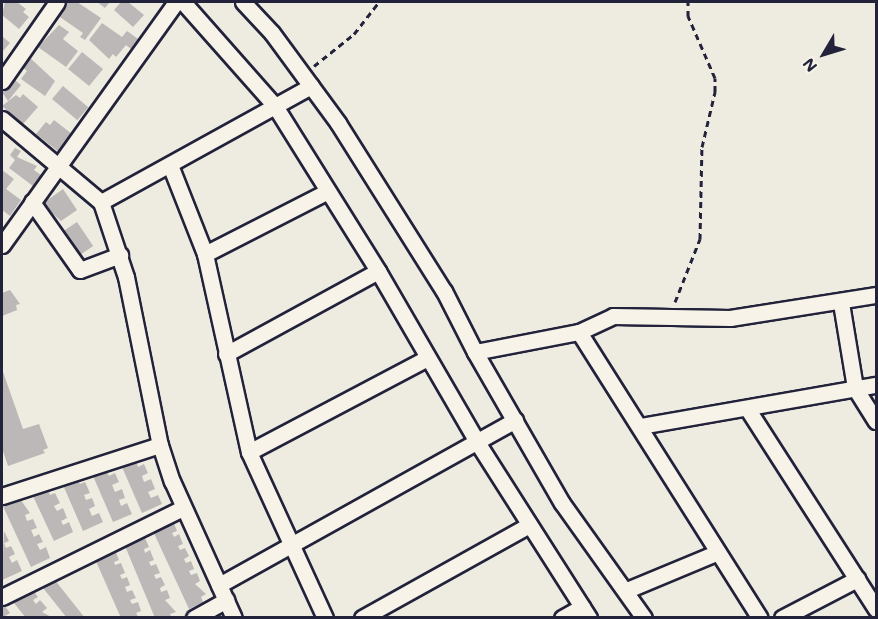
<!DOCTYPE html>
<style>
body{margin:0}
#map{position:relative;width:878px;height:619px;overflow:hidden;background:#eeebe1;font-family:Mali,sans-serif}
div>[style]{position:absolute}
.building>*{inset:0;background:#bbb8b7;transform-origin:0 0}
.path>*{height:3px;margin-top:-1.5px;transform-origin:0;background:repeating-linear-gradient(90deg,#22223b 0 6px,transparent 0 10.5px)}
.roads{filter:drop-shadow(2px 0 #22223b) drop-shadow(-2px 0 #22223b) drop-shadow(0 2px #22223b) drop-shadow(0 -2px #22223b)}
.minor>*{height:15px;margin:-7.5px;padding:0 7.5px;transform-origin:7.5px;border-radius:7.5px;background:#f7f3e8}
span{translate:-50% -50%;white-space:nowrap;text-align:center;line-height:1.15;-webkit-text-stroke:6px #f7f3e8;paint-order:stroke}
.frame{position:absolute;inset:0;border:3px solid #22223b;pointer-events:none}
.north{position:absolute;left:794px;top:24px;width:60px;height:60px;-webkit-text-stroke:4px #f7f3e8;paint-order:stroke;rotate:232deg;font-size:16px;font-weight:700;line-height:24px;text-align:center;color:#22223b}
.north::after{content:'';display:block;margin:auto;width:21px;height:27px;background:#22223b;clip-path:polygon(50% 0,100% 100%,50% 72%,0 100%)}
</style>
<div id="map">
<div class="building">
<i style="clip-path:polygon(5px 2px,17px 2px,26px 9px,23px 12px,29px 17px,19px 29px,2px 15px)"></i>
<i style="clip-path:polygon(66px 2px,77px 2px,101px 18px,85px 40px,80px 37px,83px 33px,57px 15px)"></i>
<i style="clip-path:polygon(97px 2px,110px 2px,105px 8px)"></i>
<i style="clip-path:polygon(121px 2px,128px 2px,144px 15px,133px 27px,114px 10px)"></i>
<i style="clip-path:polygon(102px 23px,122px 37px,127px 31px,138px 39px,131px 49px,126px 45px,116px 57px,113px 54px,109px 59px,89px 40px)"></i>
<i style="clip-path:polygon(59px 25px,69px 32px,63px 39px,78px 51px,66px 67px,38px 47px)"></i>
<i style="clip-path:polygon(2px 36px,10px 43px,2px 52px)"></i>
<i style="left:82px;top:52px;width:27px;height:22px;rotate:39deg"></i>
<i style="clip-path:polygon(28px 56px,55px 81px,45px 96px,21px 79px,27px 71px,21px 66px)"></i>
<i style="clip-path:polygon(12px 78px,21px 85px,8px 101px,2px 92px)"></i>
<i style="left:63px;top:86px;width:33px;height:17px;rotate:40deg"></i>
<i style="clip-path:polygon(23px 94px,38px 107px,23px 124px,2px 106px,16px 95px,20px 98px)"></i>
<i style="clip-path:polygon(54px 120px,72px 134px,59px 152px,36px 134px,46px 122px,50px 125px)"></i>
<i style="clip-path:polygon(15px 148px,21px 151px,17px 157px,37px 166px,34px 170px,41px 175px,33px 186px,9px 168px,15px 160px,10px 155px)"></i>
<i style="clip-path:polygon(2px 170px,14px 179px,6px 189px,21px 200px,10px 216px,2px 210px)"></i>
<i style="clip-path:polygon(63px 189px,77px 210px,61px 221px,42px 204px)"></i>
<i style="left:77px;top:222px;width:29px;height:18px;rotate:56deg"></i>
<i style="clip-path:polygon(10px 290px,20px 304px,16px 305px,17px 310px,2px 316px,2px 293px)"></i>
<i style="clip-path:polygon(2px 369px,23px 429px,39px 424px,48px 448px,43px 450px,45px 453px,8px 466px,2px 448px)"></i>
<i style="clip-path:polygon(136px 461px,138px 467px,144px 464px,148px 473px,142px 476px,144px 482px,151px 479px,155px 489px,148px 492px,151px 498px,158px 495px,162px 504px,142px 513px,122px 467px)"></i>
<i style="clip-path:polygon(106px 470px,109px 476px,115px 473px,119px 482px,112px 485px,115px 492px,122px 489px,125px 498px,119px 500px,121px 506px,127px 503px,132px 514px,113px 522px,93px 476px)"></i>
<i style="clip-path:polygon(77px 479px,80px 484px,85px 482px,90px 493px,84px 495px,86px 500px,92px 498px,95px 506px,89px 509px,92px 516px,99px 513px,103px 522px,83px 531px,63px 485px)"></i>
<i style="clip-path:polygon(48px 490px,50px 495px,55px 493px,60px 503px,54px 506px,57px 511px,63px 508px,67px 518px,61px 521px,63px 525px,69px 522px,73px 532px,54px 541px,33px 496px)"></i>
<i style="clip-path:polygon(18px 496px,30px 513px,25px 515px,27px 521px,33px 519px,37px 528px,31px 530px,34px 537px,39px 534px,43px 542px,37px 544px,40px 550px,46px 547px,50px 558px,31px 567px,2px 504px)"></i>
<i style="clip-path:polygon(173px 521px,177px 531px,172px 533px,174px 537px,179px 534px,183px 544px,178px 546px,180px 550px,185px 548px,189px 556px,184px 559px,186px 563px,191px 561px,194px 569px,189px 571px,191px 575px,197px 573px,200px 581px,195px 584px,206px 594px,201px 597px,203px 602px,189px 609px,153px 531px)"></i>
<i style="clip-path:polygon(4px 531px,9px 541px,4px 543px,6px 548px,11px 546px,15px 554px,9px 557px,12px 563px,17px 560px,22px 571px,2px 580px)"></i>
<i style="clip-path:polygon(145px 538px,149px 547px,144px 549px,145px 553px,150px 550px,154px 560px,149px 562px,151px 566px,156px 564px,160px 573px,154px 575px,156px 579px,161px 577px,165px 585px,160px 588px,161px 592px,167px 590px,170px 598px,165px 600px,176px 612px,170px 614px,172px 618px,155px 618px,125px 546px)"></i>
<i style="clip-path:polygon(115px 550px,119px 560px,114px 562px,115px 565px,121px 563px,125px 573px,120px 575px,122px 579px,127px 577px,130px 585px,125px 587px,127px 592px,132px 590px,136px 598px,130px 600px,132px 604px,138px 602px,141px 611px,136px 613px,139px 618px,121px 618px,95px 559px)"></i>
<i style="clip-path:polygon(54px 579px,85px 618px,67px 618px,43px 588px)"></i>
<i style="clip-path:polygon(32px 589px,38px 597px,33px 600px,36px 604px,40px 600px,47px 608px,42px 612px,53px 618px,26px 618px,14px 603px)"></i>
<i style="clip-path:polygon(4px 605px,10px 613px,2px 618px,2px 607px)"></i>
</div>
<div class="path">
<i style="left:314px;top:66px;width:51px;rotate:-38.7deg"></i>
<i style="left:354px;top:34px;width:41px;rotate:-52deg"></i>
<i style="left:675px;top:302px;width:68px;rotate:-68.4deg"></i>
<i style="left:700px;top:239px;width:92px;rotate:-88.8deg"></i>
<i style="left:702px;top:147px;width:57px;rotate:-76.7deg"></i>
<i style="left:715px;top:92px;width:14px;rotate:-90deg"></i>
<i style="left:715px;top:78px;width:68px;rotate:-113.5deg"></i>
<i style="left:688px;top:16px;width:14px;rotate:-90deg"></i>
</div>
<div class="roads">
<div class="minor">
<i style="left:183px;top:2px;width:139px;rotate:48.5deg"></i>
<i style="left:275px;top:106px;width:195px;rotate:58deg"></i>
<i style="left:378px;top:271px;width:198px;rotate:59.9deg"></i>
<i style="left:477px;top:442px;width:209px;rotate:57.5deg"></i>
<i style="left:243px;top:2px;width:42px;rotate:46.9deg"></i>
<i style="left:272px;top:33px;width:112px;rotate:53.7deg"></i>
<i style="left:338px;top:123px;width:199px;rotate:57.8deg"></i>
<i style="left:444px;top:291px;width:68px;rotate:63.1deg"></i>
<i style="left:475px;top:352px;width:174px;rotate:60.1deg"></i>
<i style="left:562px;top:503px;width:141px;rotate:54.5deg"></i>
<i style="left:2px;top:81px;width:96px;rotate:-55.2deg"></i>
<i style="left:2px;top:119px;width:129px;rotate:40deg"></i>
<i style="left:101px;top:202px;width:79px;rotate:71.6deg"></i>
<i style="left:126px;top:277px;width:171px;rotate:78.6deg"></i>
<i style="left:160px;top:445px;width:38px;rotate:72deg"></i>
<i style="left:172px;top:481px;width:150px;rotate:65.7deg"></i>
<i style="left:170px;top:165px;width:96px;rotate:68.5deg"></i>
<i style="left:205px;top:254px;width:203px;rotate:77.5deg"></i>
<i style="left:249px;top:452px;width:183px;rotate:65.4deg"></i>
<i style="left:32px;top:202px;width:83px;rotate:54.8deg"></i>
<i style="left:80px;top:270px;width:43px;rotate:-20.6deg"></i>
<i style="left:101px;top:202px;width:240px;rotate:-28.9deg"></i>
<i style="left:2px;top:245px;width:299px;rotate:-54.4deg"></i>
<i style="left:205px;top:254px;width:138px;rotate:-27.1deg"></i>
<i style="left:841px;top:303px;width:86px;rotate:80.6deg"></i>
<i style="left:855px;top:388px;width:39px;rotate:58deg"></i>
<i style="left:579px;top:332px;width:338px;rotate:57.7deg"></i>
<i style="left:475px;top:352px;width:106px;rotate:-10.9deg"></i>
<i style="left:579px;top:332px;width:38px;rotate:-25deg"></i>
<i style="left:613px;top:316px;width:117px;rotate:1deg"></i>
<i style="left:730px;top:318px;width:148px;rotate:-9deg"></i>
<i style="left:226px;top:354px;width:173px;rotate:-28.6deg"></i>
<i style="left:747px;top:408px;width:239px;rotate:57.3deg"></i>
<i style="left:640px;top:426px;width:240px;rotate:-9.9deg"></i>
<i style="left:249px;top:452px;width:201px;rotate:-27.8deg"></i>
<i style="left:2px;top:496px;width:166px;rotate:-17.9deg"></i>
<i style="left:219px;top:585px;width:339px;rotate:-29.1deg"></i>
<i style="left:627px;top:590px;width:96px;rotate:-22.6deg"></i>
<i style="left:2px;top:597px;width:202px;rotate:-26.2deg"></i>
<i style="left:194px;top:618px;width:37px;rotate:-29deg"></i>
<i style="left:362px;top:618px;width:191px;rotate:-29.1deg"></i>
<i style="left:562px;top:618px;width:23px;rotate:-29deg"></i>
<i style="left:782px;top:618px;width:85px;rotate:-27.5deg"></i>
</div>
</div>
<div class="frame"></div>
<div class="north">N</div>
</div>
